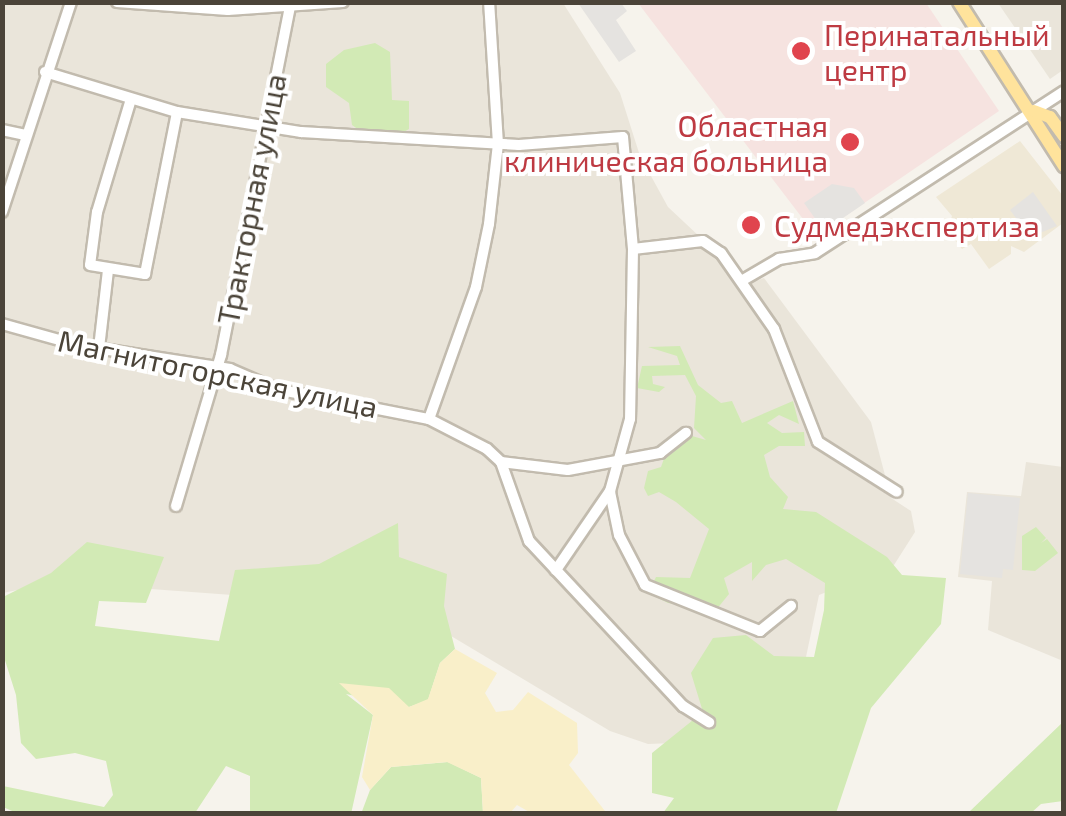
<!DOCTYPE html>
<meta charset="utf-8">
<style>
body{margin:0}
#map{position:relative;width:1066px;height:816px;overflow:hidden;background:#f6f3ec;font-family:"Exo 2",sans-serif}
div>[style]{position:absolute}
.residential>*{inset:0;background:#eae5da}
.education>*{inset:0;background:#efe8d6}
.medical>*{inset:0;background:#f6e3e0}
.green>*{inset:0;background:#d2eab5}
.sand>*{inset:0;background:#f9efc9}
.parking>*{inset:0;background:#e5e3e0}
.roads{filter:drop-shadow(2px 0 #c2bbae) drop-shadow(-2px 0 #c2bbae) drop-shadow(0 2px #c2bbae) drop-shadow(0 -2px #c2bbae)}
.minor>*{height:10px;margin:-5px;padding:0 5px;transform-origin:5px;border-radius:5px;background:#fff}
.major>*{height:12px;margin:-6px;padding:0 6px;transform-origin:6px;border-radius:6px;background:#ffe39c}
.dots>*{width:28px;height:28px;translate:-50% -50%;box-sizing:border-box;border:5px solid #fff;border-radius:50%}
span{translate:-50% -50%;white-space:nowrap;text-align:center;line-height:1.15;-webkit-text-stroke:8px #fff;paint-order:stroke}
.health-label{font-size:30px;color:#be3a42}
.left{translate:0 -50%;text-align:left}
.right{translate:-100% -50%;text-align:right}
.street-label{font-size:30px;color:#4b4439}
.frame{position:absolute;inset:0;border:5px solid #4b4439;pointer-events:none}
</style>
<div id="map">
<div class="residential">
<i style="clip-path:polygon(3px 3px,563px 3px,620px 93px,640px 156px,668px 207px,749px 283px,764px 278px,871px 422px,891px 498px,911px 511px,915px 532px,894px 565px,819px 595px,806px 657px,673px 743px,648px 744px,610px 731px,436px 627px,273px 598px,56px 582px,3px 593px)"></i>
<i style="clip-path:polygon(998px 3px,1063px 3px,1063px 70px,1050px 79px)"></i>
<i style="clip-path:polygon(1026px 462px,1063px 467px,1063px 661px,988px 630px,992px 581px,958px 577px,967px 492px,1021px 496px)"></i>
</div>
<div class="education">
<i style="clip-path:polygon(1020px 141px,1063px 196px,1063px 223px,1024px 252px,1011px 246px,1011px 254px,989px 269px,971px 244px,962px 249px,947px 230px,952px 216px,936px 197px)"></i>
</div>
<div class="medical">
<i style="clip-path:polygon(638px 3px,926px 3px,999px 111px,816px 236px)"></i>
</div>
<div class="green">
<i style="clip-path:polygon(375px 43px,390px 52px,392px 100px,409px 101px,409px 129px,402px 133px,359px 130px,352px 125px,349px 103px,326px 87px,326px 64px,344px 50px)"></i>
<i style="clip-path:polygon(680px 346px,698px 385px,721px 403px,732px 401px,742px 423px,793px 401px,799px 424px,779px 415px,767px 423px,782px 433px,804px 432px,805px 446px,779px 446px,764px 455px,770px 477px,788px 497px,783px 509px,816px 512px,887px 557px,902px 575px,946px 578px,941px 624px,871px 708px,836px 813px,663px 813px,674px 798px,652px 793px,652px 753px,703px 712px,691px 673px,713px 638px,746px 635px,774px 656px,814px 657px,824px 610px,825px 583px,786px 559px,766px 565px,752px 581px,752px 562px,724px 578px,729px 594px,716px 610px,668px 603px,648px 593px,656px 577px,690px 578px,709px 529px,676px 502px,659px 492px,648px 496px,644px 488px,648px 471px,661px 467px,666px 453px,692px 436px,706px 440px,694px 428px,696px 396px,685px 375px,652px 376px,653px 384px,665px 387px,659px 392px,637px 388px,642px 366px,680px 365px,677px 356px,648px 347px)"></i>
<i style="clip-path:polygon(398px 523px,399px 557px,447px 574px,444px 606px,455px 649px,440px 663px,428px 700px,409px 707px,346px 694px,373px 715px,351px 814px,250px 813px,250px 776px,226px 766px,195px 813px,19px 814px,3px 807px,3px 786px,104px 807px,113px 795px,106px 761px,75px 753px,36px 759px,21px 743px,16px 695px,3px 654px,3px 597px,51px 573px,87px 542px,164px 557px,146px 603px,99px 601px,95px 626px,219px 641px,235px 570px,319px 564px)"></i>
<i style="clip-path:polygon(1036px 527px,1046px 538px,1041px 543px,1047px 539px,1058px 553px,1035px 571px,1022px 570px,1022px 536px)"></i>
<i style="clip-path:polygon(1063px 722px,1063px 801px,1041px 804px,1031px 813px,968px 813px)"></i>
<i style="clip-path:polygon(448px 762px,481px 778px,483px 813px,361px 814px,370px 790px,391px 767px)"></i>
</div>
<div class="sand">
<i style="clip-path:polygon(455px 649px,497px 673px,485px 693px,496px 712px,513px 710px,528px 692px,577px 723px,578px 753px,569px 765px,605px 811px,531px 813px,517px 805px,510px 813px,483px 813px,481px 778px,447px 762px,391px 767px,370px 790px,362px 777px,373px 715px,339px 683px,389px 688px,409px 707px,428px 699px,440px 663px)"></i>
</div>
<div class="parking">
<i style="clip-path:polygon(578px 3px,621px 3px,627px 11px,616px 20px,636px 51px,619px 62px)"></i>
<i style="clip-path:polygon(832px 184px,854px 188px,865px 203px,824px 231px,804px 203px)"></i>
<i style="clip-path:polygon(1033px 192px,1057px 226px,1030px 237px,1010px 210px)"></i>
<i style="clip-path:polygon(968px 493px,1020px 498px,1013px 570px,1003px 569px,1002px 578px,960px 574px)"></i>
</div>
<div class="roads">
<div class="minor">
<i style="left:117px;top:2px;width:111px;rotate:4.1deg"></i>
<i style="left:228px;top:10px;width:115px;rotate:-4deg"></i>
<i style="left:45px;top:72px;width:138px;rotate:16.9deg"></i>
<i style="left:177px;top:112px;width:126px;rotate:9.2deg"></i>
<i style="left:301px;top:132px;width:218px;rotate:3.4deg"></i>
<i style="left:519px;top:145px;width:104px;rotate:-4.4deg"></i>
<i style="left:623px;top:137px;width:112px;rotate:84.9deg"></i>
<i style="left:633px;top:249px;width:170px;rotate:91deg"></i>
<i style="left:630px;top:419px;width:75px;rotate:105.5deg"></i>
<i style="left:610px;top:491px;width:96px;rotate:124.4deg"></i>
<i style="left:131px;top:99px;width:118px;rotate:106.7deg"></i>
<i style="left:97px;top:212px;width:53px;rotate:97.5deg"></i>
<i style="left:90px;top:265px;width:56px;rotate:9.3deg"></i>
<i style="left:145px;top:274px;width:165px;rotate:-78.8deg"></i>
<i style="left:2px;top:130px;width:24px;rotate:12deg"></i>
<i style="left:2px;top:212px;width:221px;rotate:-71.8deg"></i>
<i style="left:633px;top:249px;width:70px;rotate:-6.5deg"></i>
<i style="left:703px;top:241px;width:22px;rotate:34deg"></i>
<i style="left:721px;top:253px;width:93px;rotate:55.1deg"></i>
<i style="left:774px;top:329px;width:121px;rotate:68.7deg"></i>
<i style="left:818px;top:442px;width:93px;rotate:32.3deg"></i>
<i style="left:743px;top:280px;width:42px;rotate:-30.3deg"></i>
<i style="left:779px;top:259px;width:36px;rotate:-9deg"></i>
<i style="left:815px;top:253px;width:297px;rotate:-33deg"></i>
<i style="left:2px;top:324px;width:78px;rotate:15.6deg"></i>
<i style="left:77px;top:345px;width:155px;rotate:8.9deg"></i>
<i style="left:230px;top:369px;width:50px;rotate:23.5deg"></i>
<i style="left:276px;top:389px;width:156px;rotate:11.1deg"></i>
<i style="left:429px;top:419px;width:65px;rotate:27.3deg"></i>
<i style="left:487px;top:449px;width:19px;rotate:43deg"></i>
<i style="left:501px;top:462px;width:84px;rotate:70.5deg"></i>
<i style="left:529px;top:541px;width:226px;rotate:47deg"></i>
<i style="left:683px;top:706px;width:31px;rotate:32deg"></i>
<i style="left:99px;top:348px;width:79px;rotate:-83.4deg"></i>
<i style="left:429px;top:419px;width:140px;rotate:-70.4deg"></i>
<i style="left:476px;top:287px;width:64px;rotate:-78.3deg"></i>
<i style="left:489px;top:224px;width:81px;rotate:-83.6deg"></i>
<i style="left:498px;top:144px;width:142px;rotate:-93.6deg"></i>
<i style="left:501px;top:462px;width:67px;rotate:6.8deg"></i>
<i style="left:568px;top:470px;width:94px;rotate:-10.5deg"></i>
<i style="left:660px;top:453px;width:33px;rotate:-38deg"></i>
<i style="left:610px;top:492px;width:44px;rotate:78.2deg"></i>
<i style="left:619px;top:535px;width:56px;rotate:62.5deg"></i>
<i style="left:645px;top:585px;width:124px;rotate:21.8deg"></i>
<i style="left:760px;top:631px;width:40px;rotate:-39deg"></i>
<i style="left:176px;top:506px;width:158px;rotate:-73.4deg"></i>
<i style="left:221px;top:355px;width:356px;rotate:-78.8deg"></i>
</div>
<div class="major">
<i style="left:959px;top:2px;width:195px;rotate:57.4deg"></i>
<i style="left:1034px;top:111px;width:17px;rotate:21deg"></i>
<i style="left:1050px;top:117px;width:24px;rotate:54deg"></i>
</div>
</div>
<div class="dots">
<i style="left:801px;top:51px;background:#e0444e"></i>
<i style="left:850px;top:142px;background:#e0444e"></i>
<i style="left:751px;top:225px;background:#e0444e"></i>
</div>
<div class="health-label">
<span class="left" style="left:824px;top:51px">Перинатальный<br>центр</span>
<span class="right" style="left:828px;top:142px">Областная<br>клиническая больница</span>
<span class="left" style="left:774px;top:225px">Судмедэкспертиза</span>
</div>
<div class="street-label">
<span style="left:251px;top:199px;rotate:-79deg">Тракторная улица</span>
<span style="left:218px;top:373px;rotate:12deg">Магнитогорская улица</span>
</div>
<div class="frame"></div>
</div>
